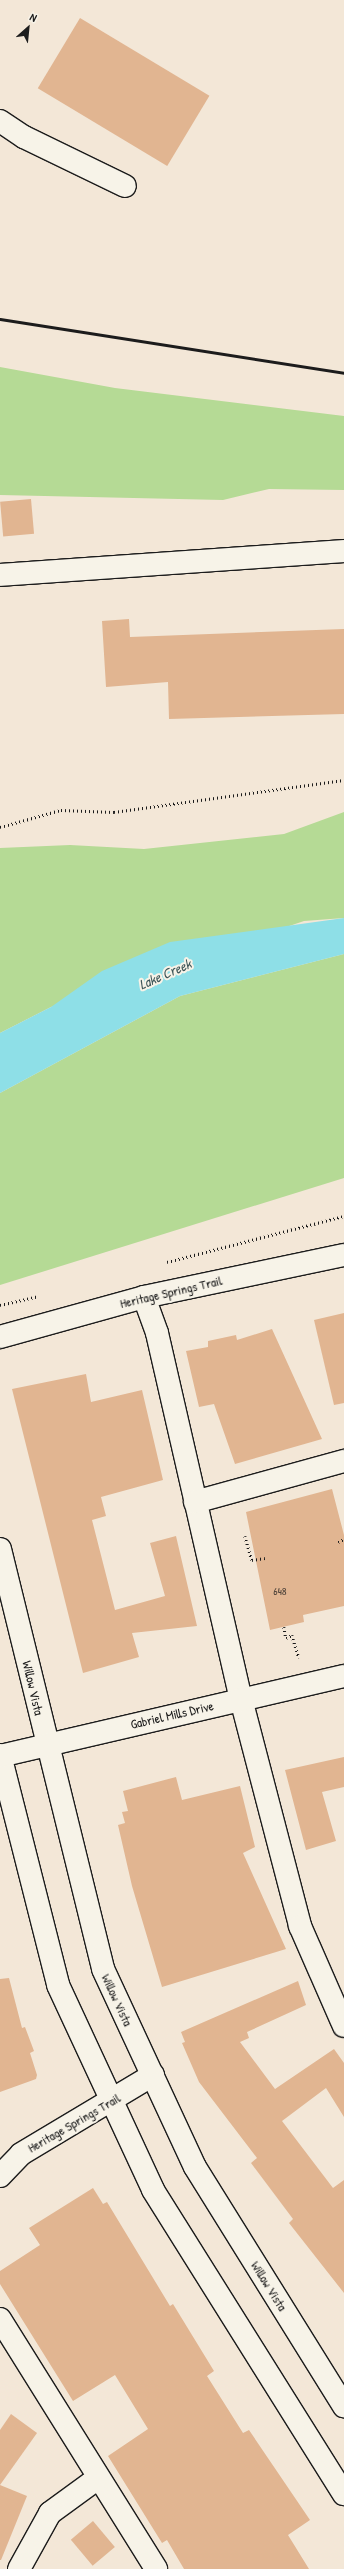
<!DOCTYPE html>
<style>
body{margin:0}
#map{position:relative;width:344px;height:2569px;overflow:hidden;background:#f3e7d7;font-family:"Patrick Hand",sans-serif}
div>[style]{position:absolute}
.green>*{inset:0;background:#b5da95}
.water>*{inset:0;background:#8edfe7}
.building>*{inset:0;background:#e1b591;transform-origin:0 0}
.path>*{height:2.5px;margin-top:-1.25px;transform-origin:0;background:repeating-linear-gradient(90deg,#1c1c1c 0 1px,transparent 0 4px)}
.roads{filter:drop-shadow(1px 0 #1c1c1c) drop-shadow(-1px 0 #1c1c1c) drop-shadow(0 1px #1c1c1c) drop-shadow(0 -1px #1c1c1c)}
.minor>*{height:22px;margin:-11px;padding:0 11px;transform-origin:11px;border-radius:11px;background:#f7f3e8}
.rail>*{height:3px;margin:-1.5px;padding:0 1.5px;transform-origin:1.5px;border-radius:1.5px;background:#1c1c1c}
span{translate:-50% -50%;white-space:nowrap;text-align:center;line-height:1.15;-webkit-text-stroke:4px #f7f3e8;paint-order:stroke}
.number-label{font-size:11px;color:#4d4239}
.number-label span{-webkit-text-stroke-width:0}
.street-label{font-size:13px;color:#1c1c1c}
.water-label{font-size:14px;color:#3e5659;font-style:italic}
.north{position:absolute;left:8px;top:8px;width:40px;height:40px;-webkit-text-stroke:3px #f7f3e8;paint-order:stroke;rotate:27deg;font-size:11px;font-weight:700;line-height:16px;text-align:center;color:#1c1c1c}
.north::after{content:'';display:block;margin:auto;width:14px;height:18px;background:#1c1c1c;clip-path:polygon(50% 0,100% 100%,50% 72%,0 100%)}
</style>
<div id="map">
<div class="green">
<i style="clip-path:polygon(0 367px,115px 388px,344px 416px,344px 490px,269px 489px,223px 500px,0 495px)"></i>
<i style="clip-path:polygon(344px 812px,344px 918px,304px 921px,51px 1007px,0 1033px,0 848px,70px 845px,144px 849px,284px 834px)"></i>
<i style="clip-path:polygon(344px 954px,344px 1178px,0 1285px,0 1093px,180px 996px)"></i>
</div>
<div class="water">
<i style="clip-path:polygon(344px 918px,344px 954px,180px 996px,0 1093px,0 1033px,51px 1007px,102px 971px,170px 942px)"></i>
</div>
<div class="building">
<i style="left:80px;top:18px;width:151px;height:82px;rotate:31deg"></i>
<i style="left:31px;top:499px;width:35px;height:31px;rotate:85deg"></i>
<i style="clip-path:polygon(129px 619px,130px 637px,344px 629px,344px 714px,169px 719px,168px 682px,106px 687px,102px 621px)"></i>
<i style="clip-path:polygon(344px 1313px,344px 1403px,334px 1405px,314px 1320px)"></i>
<i style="clip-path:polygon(272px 1329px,322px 1439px,235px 1464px,214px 1404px,199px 1407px,186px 1351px,208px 1347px,208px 1341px,236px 1335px,237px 1340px)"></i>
<i style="clip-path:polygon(86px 1374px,91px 1402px,142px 1390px,163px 1480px,101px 1497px,106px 1516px,92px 1520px,115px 1610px,165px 1596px,150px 1543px,176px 1536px,197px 1626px,132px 1633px,139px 1657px,83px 1673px,12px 1389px)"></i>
<i style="clip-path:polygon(332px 1489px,344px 1535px,344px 1606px,303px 1615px,304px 1622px,270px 1630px,246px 1512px)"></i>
<i style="clip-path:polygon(344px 1757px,344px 1787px,322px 1792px,336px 1841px,306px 1850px,285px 1770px)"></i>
<i style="clip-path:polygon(176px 1777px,182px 1800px,240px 1786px,255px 1847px,243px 1853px,286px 1949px,162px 1987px,132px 1886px,118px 1825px,125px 1823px,122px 1812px,128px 1811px,123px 1791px)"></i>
<i style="clip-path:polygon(9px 1978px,22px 2028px,25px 2027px,34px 2051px,30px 2053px,37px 2075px,36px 2079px,0 2092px,0 1979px)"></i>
<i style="clip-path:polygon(298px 1981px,306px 2005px,247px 2032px,249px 2038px,240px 2042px,275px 2089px,334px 2049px,344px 2063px,344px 2117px,326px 2088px,282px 2121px,333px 2188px,344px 2180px,344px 2293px,289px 2223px,293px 2219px,251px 2163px,257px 2158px,199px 2082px,182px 2043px,185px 2042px,181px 2032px)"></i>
<i style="clip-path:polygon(93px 2188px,103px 2204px,107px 2202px,170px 2306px,173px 2304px,214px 2371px,207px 2376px,243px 2433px,249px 2430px,310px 2520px,288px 2535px,309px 2569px,184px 2569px,167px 2540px,162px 2543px,108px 2456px,148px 2429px,115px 2375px,73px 2401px,0 2284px,0 2271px,40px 2245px,29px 2228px)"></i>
<i style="clip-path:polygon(11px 2414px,37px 2433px,0 2485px,0 2430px)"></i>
<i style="clip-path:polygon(0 2485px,27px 2496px,1px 2560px,0 2560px)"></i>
<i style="left:93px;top:2521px;width:34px;height:29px;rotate:50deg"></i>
</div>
<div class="path">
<i style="left:0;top:827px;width:63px;rotate:-15.6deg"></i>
<i style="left:61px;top:810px;width:53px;rotate:2.2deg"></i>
<i style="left:114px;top:812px;width:232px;rotate:-7.9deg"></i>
<i style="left:167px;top:1262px;width:183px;rotate:-14.6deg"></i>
<i style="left:0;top:1305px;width:39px;rotate:-13deg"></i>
<i style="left:245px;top:1536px;width:25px;rotate:74deg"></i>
<i style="left:252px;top:1560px;width:13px;rotate:-9deg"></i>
<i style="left:338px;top:1542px;width:7px;rotate:-27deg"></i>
<i style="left:284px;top:1627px;width:11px;rotate:80deg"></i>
<i style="left:286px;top:1638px;width:7px;rotate:-27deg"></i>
<i style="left:292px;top:1635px;width:24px;rotate:73deg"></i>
</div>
<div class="roads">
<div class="minor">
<i style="left:0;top:121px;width:29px;rotate:34deg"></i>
<i style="left:24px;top:137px;width:112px;rotate:25.9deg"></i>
<i style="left:0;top:575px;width:345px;rotate:-4deg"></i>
<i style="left:144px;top:1297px;width:38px;rotate:70deg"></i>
<i style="left:157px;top:1333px;width:376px;rotate:77.1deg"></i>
<i style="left:241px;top:1699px;width:235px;rotate:75.4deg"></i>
<i style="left:300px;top:1926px;width:109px;rotate:66.3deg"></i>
<i style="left:0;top:1337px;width:149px;rotate:-15.5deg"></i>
<i style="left:144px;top:1297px;width:204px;rotate:-11.9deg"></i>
<i style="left:195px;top:1502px;width:155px;rotate:-15.4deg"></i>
<i style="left:0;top:1549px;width:432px;rotate:76.2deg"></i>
<i style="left:103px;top:1969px;width:218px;rotate:65.1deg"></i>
<i style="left:195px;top:2167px;width:282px;rotate:58.1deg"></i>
<i style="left:0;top:1755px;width:237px;rotate:75.8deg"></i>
<i style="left:58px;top:1985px;width:226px;rotate:65.1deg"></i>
<i style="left:153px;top:2190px;width:359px;rotate:57.9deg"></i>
<i style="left:0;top:1756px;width:353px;rotate:-13.1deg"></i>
<i style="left:0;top:2176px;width:30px;rotate:-46deg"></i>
<i style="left:21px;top:2154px;width:154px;rotate:-30.9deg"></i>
<i style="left:0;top:2319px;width:295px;rotate:58deg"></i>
<i style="left:19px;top:2569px;width:64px;rotate:-61deg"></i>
<i style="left:50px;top:2513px;width:59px;rotate:-36.1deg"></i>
</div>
</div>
<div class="rail">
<i style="left:0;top:319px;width:348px;rotate:8.9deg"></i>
</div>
<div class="number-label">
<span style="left:280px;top:1591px">648</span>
</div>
<div class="street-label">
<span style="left:171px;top:1292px;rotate:-13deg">Heritage Springs Trail</span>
<span style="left:33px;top:1688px;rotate:77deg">Willow Vista</span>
<span style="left:172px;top:1715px;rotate:-13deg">Gabriel Mills Drive</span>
<span style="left:117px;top:2000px;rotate:65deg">Willow Vista</span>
<span style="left:74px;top:2123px;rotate:-30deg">Heritage Springs Trail</span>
<span style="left:269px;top:2286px;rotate:58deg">Willow Vista</span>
</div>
<div class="water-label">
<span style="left:165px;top:974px;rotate:-24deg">Lake Creek</span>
</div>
<div class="north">N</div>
</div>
